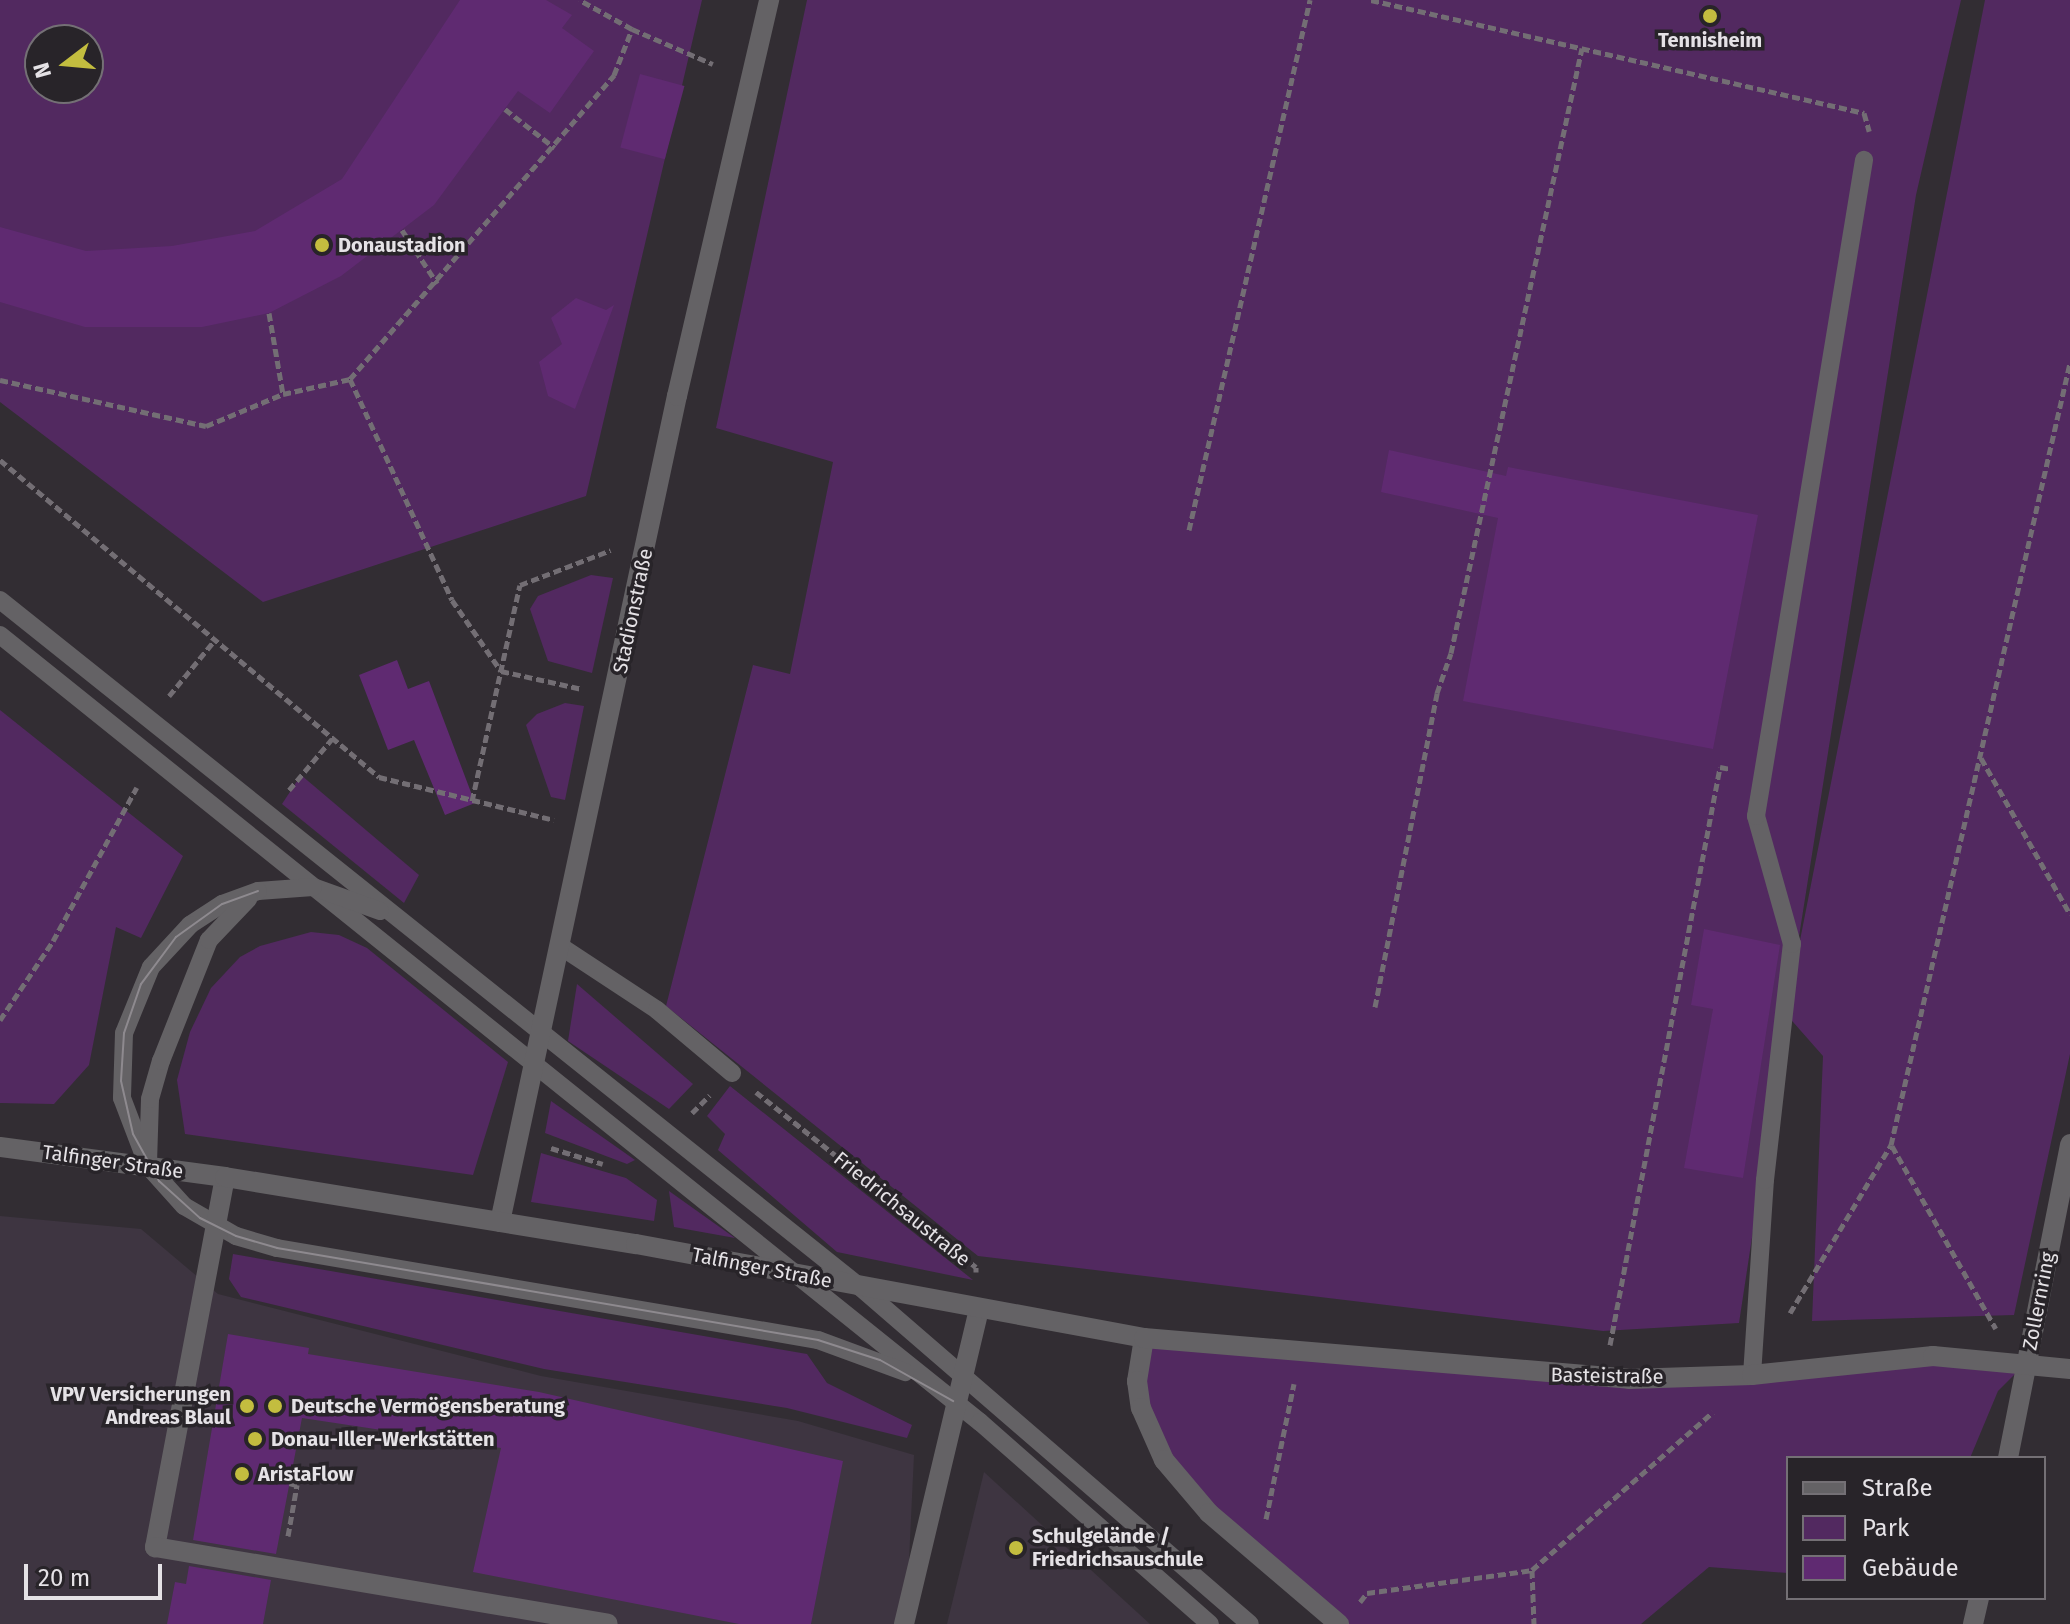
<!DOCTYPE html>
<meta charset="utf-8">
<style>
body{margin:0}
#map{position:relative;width:2070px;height:1624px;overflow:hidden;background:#322d33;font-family:"Fira Sans",sans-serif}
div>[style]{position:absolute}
.built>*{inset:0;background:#3e3541}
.green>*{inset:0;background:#522960}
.building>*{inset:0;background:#5f2a71;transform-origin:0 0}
.path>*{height:5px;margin-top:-2.5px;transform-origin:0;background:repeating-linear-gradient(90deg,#736e74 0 8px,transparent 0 12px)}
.service>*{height:18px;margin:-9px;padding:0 9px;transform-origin:9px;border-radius:9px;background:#646265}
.minor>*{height:20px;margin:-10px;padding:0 10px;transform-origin:10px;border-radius:10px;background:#646265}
.tertiary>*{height:20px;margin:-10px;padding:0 10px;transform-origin:10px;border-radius:10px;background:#646265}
.tram>*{height:2px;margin:-1px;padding:0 1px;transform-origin:1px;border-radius:1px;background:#8e8a8f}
.dots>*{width:22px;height:22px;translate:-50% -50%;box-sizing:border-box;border:4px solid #282429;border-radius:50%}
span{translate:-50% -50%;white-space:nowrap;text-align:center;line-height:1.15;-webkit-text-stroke:7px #282429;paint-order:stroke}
.poi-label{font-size:20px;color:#e5e2e6;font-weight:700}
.left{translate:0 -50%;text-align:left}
.right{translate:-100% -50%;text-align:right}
.street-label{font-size:20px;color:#e5e2e6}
.legend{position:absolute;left:1786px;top:1456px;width:260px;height:144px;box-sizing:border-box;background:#282429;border:2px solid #747075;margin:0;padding:10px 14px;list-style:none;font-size:24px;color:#e5e2e6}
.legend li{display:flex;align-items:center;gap:16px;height:40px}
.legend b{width:40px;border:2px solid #747075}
.north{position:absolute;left:24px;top:24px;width:80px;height:80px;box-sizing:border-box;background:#282429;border:2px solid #747075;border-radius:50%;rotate:254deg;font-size:22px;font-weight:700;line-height:32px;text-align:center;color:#e5e2e6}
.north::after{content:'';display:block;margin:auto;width:28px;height:36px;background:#c3bd3f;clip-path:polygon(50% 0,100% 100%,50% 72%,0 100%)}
.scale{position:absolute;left:24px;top:1564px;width:138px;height:36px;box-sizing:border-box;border:4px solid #e5e2e6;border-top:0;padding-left:10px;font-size:24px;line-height:28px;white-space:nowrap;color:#e5e2e6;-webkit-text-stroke:6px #282429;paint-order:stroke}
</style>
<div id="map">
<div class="built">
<i style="clip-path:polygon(0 1216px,141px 1229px,218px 1294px,541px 1376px,798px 1421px,914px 1455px,906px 1624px,0 1624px)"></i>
<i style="clip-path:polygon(984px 1472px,1150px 1624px,947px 1624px)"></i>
</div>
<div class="green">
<i style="clip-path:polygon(evenodd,0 0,702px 0,586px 496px,263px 602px,0 402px,0 0,40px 40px,88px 40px,88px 88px,40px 88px,40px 40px)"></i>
<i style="clip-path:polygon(807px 0,1961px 0,1916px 195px,1792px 981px,1985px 0,2070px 0,2070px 1054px,2014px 1315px,1812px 1321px,1823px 1056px,1786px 1014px,1739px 1323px,1603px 1331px,978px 1256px,666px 1006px,753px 665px,790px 674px,833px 462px,716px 428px)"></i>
<i style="clip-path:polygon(591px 575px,613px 578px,592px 673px,548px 661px,530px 609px,538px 596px)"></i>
<i style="clip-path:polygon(565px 703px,584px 706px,565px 800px,551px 797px,526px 725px,537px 714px)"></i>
<i style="clip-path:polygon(0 710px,183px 856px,141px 938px,116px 927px,89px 1065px,54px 1104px,0 1103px)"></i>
<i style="clip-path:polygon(301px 775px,419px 875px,404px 903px,282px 804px)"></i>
<i style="clip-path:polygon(311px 932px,339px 935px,367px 948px,508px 1062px,473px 1175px,185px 1134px,177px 1080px,190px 1032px,211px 988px,240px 957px,260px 946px)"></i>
<i style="clip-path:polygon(577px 984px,693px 1084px,669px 1109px,568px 1041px)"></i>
<i style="clip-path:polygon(730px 1086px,973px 1280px,837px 1252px,718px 1150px,725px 1134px,707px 1116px)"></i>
<i style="clip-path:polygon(551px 1101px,635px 1160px,627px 1164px,545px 1133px)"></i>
<i style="clip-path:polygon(541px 1153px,626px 1178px,657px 1200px,654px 1221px,531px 1202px)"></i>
<i style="clip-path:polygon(669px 1191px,735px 1238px,674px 1227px)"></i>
<i style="clip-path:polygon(233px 1254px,807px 1354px,827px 1383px,912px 1425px,907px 1438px,787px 1408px,544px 1369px,241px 1297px,229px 1279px)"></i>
<i style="clip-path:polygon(1144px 1338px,1629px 1379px,1933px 1356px,2027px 1362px,1998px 1391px,1970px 1458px,1788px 1458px,1788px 1573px,1709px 1567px,1641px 1624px,1339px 1624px,1209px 1513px,1150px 1435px)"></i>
</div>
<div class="building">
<i style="clip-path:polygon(460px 0,546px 0,572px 15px,562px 28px,594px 51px,550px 113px,518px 91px,434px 205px,341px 276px,269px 313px,202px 327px,85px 327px,0 302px,0 227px,86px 251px,172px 246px,255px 231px,342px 179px)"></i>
<i style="left:640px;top:74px;width:46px;height:76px;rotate:15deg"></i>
<i style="clip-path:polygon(576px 298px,606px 310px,614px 305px,575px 409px,548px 396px,539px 362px,562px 344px,551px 318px)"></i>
<i style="clip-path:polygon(1389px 450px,1506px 476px,1508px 467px,1758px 515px,1713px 749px,1463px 701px,1498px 518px,1381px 492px)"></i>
<i style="clip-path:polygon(397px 660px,408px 689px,429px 681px,475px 803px,445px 815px,414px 740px,388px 750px,359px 675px)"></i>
<i style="clip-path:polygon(1704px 929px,1780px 945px,1743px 1178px,1684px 1168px,1713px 1009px,1691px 1005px)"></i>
<i style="clip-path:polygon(228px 1334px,309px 1348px,308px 1354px,539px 1392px,843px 1461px,811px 1624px,739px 1624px,473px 1572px,501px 1448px,302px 1418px,276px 1554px,193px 1540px)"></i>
<i style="clip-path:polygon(189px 1566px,271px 1580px,263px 1624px,167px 1624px,175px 1582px,186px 1584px)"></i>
</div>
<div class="path">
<i style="left:1371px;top:0;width:506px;rotate:12.91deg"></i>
<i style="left:1864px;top:113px;width:19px;rotate:74deg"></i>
<i style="left:632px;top:29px;width:88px;rotate:23.4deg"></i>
<i style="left:505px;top:109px;width:63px;rotate:38deg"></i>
<i style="left:402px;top:230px;width:64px;rotate:56.6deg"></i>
<i style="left:269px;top:313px;width:82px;rotate:80.2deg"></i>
<i style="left:350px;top:379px;width:403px;rotate:-49deg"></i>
<i style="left:614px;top:75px;width:49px;rotate:-68.6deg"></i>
<i style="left:632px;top:29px;width:60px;rotate:-150.9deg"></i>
<i style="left:0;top:380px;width:211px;rotate:12.6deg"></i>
<i style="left:206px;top:426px;width:83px;rotate:-22.6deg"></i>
<i style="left:283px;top:394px;width:69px;rotate:-12.6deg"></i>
<i style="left:350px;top:379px;width:243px;rotate:65.2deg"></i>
<i style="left:452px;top:600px;width:86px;rotate:55.4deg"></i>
<i style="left:501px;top:671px;width:83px;rotate:12.5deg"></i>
<i style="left:0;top:460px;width:494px;rotate:39.9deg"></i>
<i style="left:379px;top:777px;width:180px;rotate:13.8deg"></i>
<i style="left:1189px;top:530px;width:544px;rotate:-77.14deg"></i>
<i style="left:169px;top:696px;width:71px;rotate:-50.7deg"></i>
<i style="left:1981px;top:758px;width:180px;rotate:60.3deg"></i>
<i style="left:289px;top:790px;width:67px;rotate:-49.9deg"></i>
<i style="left:472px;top:801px;width:221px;rotate:-77.5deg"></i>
<i style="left:520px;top:585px;width:97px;rotate:-21deg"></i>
<i style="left:1375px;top:1007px;width:320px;rotate:-78.8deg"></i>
<i style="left:1437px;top:693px;width:42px;rotate:-70.7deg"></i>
<i style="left:1451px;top:653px;width:619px;rotate:-77.78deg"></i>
<i style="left:0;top:1020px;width:95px;rotate:-56.1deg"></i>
<i style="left:53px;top:941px;width:175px;rotate:-61.4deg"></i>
<i style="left:756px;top:1092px;width:281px;rotate:38.5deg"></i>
<i style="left:976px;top:1267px;width:5px;rotate:90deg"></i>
<i style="left:692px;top:1113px;width:25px;rotate:-45deg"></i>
<i style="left:1892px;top:1146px;width:210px;rotate:60.4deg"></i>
<i style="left:551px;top:1148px;width:54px;rotate:17.1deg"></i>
<i style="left:1790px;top:1313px;width:196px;rotate:-59deg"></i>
<i style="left:1891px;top:1145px;width:802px;rotate:-77.11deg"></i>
<i style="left:1610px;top:1345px;width:588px;rotate:-79.22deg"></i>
<i style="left:1720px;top:767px;width:10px;rotate:11deg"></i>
<i style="left:1266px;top:1519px;width:138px;rotate:-78.3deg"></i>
<i style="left:288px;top:1536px;width:52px;rotate:-80deg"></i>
<i style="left:297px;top:1485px;width:8px;rotate:-166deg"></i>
<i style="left:1532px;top:1570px;width:54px;rotate:87.9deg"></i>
<i style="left:1360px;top:1602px;width:11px;rotate:-52deg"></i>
<i style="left:1367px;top:1593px;width:167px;rotate:-7.9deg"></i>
<i style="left:1532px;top:1570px;width:240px;rotate:-41.1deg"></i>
</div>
<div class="service">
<i style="left:0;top:600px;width:1101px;rotate:38.62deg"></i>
<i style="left:860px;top:1287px;width:515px;rotate:40.83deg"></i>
<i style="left:0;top:635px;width:1257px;rotate:38.77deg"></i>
<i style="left:980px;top:1422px;width:306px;rotate:41.3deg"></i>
<i style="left:380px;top:911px;width:71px;rotate:-160.3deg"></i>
<i style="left:313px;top:887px;width:55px;rotate:175.8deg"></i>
<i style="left:258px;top:891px;width:38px;rotate:160deg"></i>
<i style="left:222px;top:904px;width:38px;rotate:147deg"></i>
<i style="left:190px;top:925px;width:57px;rotate:132.9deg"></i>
<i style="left:151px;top:967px;width:71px;rotate:112.2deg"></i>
<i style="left:124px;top:1033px;width:65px;rotate:91.8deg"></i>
<i style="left:122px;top:1098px;width:73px;rotate:69.1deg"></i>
<i style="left:148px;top:1166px;width:54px;rotate:48deg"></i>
<i style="left:184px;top:1206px;width:60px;rotate:30deg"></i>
<i style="left:236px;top:1236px;width:43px;rotate:16.3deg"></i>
<i style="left:277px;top:1248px;width:549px;rotate:9.65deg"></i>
<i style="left:818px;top:1340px;width:93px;rotate:20.2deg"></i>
<i style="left:560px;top:946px;width:116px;rotate:33.4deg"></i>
<i style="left:657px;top:1010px;width:98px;rotate:40deg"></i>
<i style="left:148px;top:1163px;width:64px;rotate:-88.2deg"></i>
<i style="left:150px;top:1099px;width:40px;rotate:-74deg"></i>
<i style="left:161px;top:1061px;width:130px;rotate:-68.4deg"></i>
<i style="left:209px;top:940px;width:57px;rotate:-46.4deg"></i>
<i style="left:1752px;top:1375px;width:195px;rotate:-86.2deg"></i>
<i style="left:1765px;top:1180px;width:238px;rotate:-83.5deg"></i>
<i style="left:1792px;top:944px;width:133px;rotate:-105.7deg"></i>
<i style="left:1756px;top:816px;width:665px;rotate:-80.65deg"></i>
</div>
<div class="minor">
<i style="left:225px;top:1177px;width:377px;rotate:100.7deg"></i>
<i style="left:155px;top:1547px;width:459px;rotate:9.6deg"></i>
<i style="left:500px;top:1222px;width:845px;rotate:-77.91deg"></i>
<i style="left:677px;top:396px;width:407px;rotate:-76.9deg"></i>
<i style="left:1144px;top:1338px;width:44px;rotate:99.2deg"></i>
<i style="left:1137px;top:1381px;width:27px;rotate:82deg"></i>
<i style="left:1141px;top:1408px;width:57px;rotate:66.1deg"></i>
<i style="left:1164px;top:1460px;width:70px;rotate:49.7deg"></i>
<i style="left:1209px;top:1513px;width:171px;rotate:40.5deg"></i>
<i style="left:2008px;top:1458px;width:320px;rotate:-78.8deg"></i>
<i style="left:904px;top:1624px;width:324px;rotate:-76.6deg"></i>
<i style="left:1973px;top:1624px;width:27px;rotate:-77deg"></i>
</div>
<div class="tertiary">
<i style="left:0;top:1147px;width:227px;rotate:7.6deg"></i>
<i style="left:225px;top:1177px;width:416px;rotate:9.3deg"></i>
<i style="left:636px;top:1244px;width:517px;rotate:10.48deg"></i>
<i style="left:1144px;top:1338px;width:487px;rotate:4.8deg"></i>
<i style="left:1629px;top:1379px;width:123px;rotate:-1.9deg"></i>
<i style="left:1752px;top:1375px;width:182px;rotate:-6deg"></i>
<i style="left:1933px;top:1356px;width:138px;rotate:5.4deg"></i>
</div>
<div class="tram">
<i style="left:258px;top:891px;width:38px;rotate:160deg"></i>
<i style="left:222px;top:904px;width:57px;rotate:144.3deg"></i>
<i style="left:176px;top:937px;width:59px;rotate:126.7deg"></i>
<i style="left:141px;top:984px;width:52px;rotate:109.1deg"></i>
<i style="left:124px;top:1033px;width:48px;rotate:93.6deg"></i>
<i style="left:121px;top:1081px;width:54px;rotate:77.2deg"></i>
<i style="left:133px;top:1134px;width:54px;rotate:61deg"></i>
<i style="left:159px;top:1181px;width:55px;rotate:42.1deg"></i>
<i style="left:200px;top:1218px;width:40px;rotate:26.6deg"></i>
<i style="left:236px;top:1236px;width:43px;rotate:16.3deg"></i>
<i style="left:277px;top:1248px;width:549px;rotate:9.65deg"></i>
<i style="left:818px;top:1340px;width:65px;rotate:17.9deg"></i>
<i style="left:880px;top:1360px;width:84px;rotate:29.3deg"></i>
</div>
<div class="dots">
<i style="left:1710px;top:16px;background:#c3bd3f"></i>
<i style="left:322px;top:245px;background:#c3bd3f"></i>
<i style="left:247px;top:1406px;background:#c3bd3f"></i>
<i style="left:275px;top:1406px;background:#c3bd3f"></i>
<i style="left:255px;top:1439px;background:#c3bd3f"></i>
<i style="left:242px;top:1474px;background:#c3bd3f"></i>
<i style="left:1016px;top:1548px;background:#c3bd3f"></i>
</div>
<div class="poi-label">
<span style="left:1710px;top:40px">Tennisheim</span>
<span class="left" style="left:338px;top:245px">Donaustadion</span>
<span class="right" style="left:231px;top:1406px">VPV Versicherungen<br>Andreas Blaul</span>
<span class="left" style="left:291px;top:1406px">Deutsche Vermögensberatung</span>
<span class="left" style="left:271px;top:1439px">Donau-Iller-Werkstätten</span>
<span class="left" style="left:258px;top:1474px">AristaFlow</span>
<span class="left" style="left:1032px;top:1548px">Schulgelände /<br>Friedrichsauschule</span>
</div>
<div class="street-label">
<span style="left:633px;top:611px;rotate:-78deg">Stadionstraße</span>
<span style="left:113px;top:1162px;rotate:8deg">Talfinger Straße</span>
<span style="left:902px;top:1209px;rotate:39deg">Friedrichsaustraße</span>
<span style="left:762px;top:1268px;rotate:11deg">Talfinger Straße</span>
<span style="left:2039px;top:1301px;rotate:-79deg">Zollernring</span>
<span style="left:1607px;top:1376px;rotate:1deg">Basteistraße</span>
</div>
<ul class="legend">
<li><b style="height:10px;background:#646265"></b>Straße</li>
<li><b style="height:22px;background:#522960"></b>Park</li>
<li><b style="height:22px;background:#5f2a71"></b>Gebäude</li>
</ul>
<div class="north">N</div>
<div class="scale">20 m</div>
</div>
